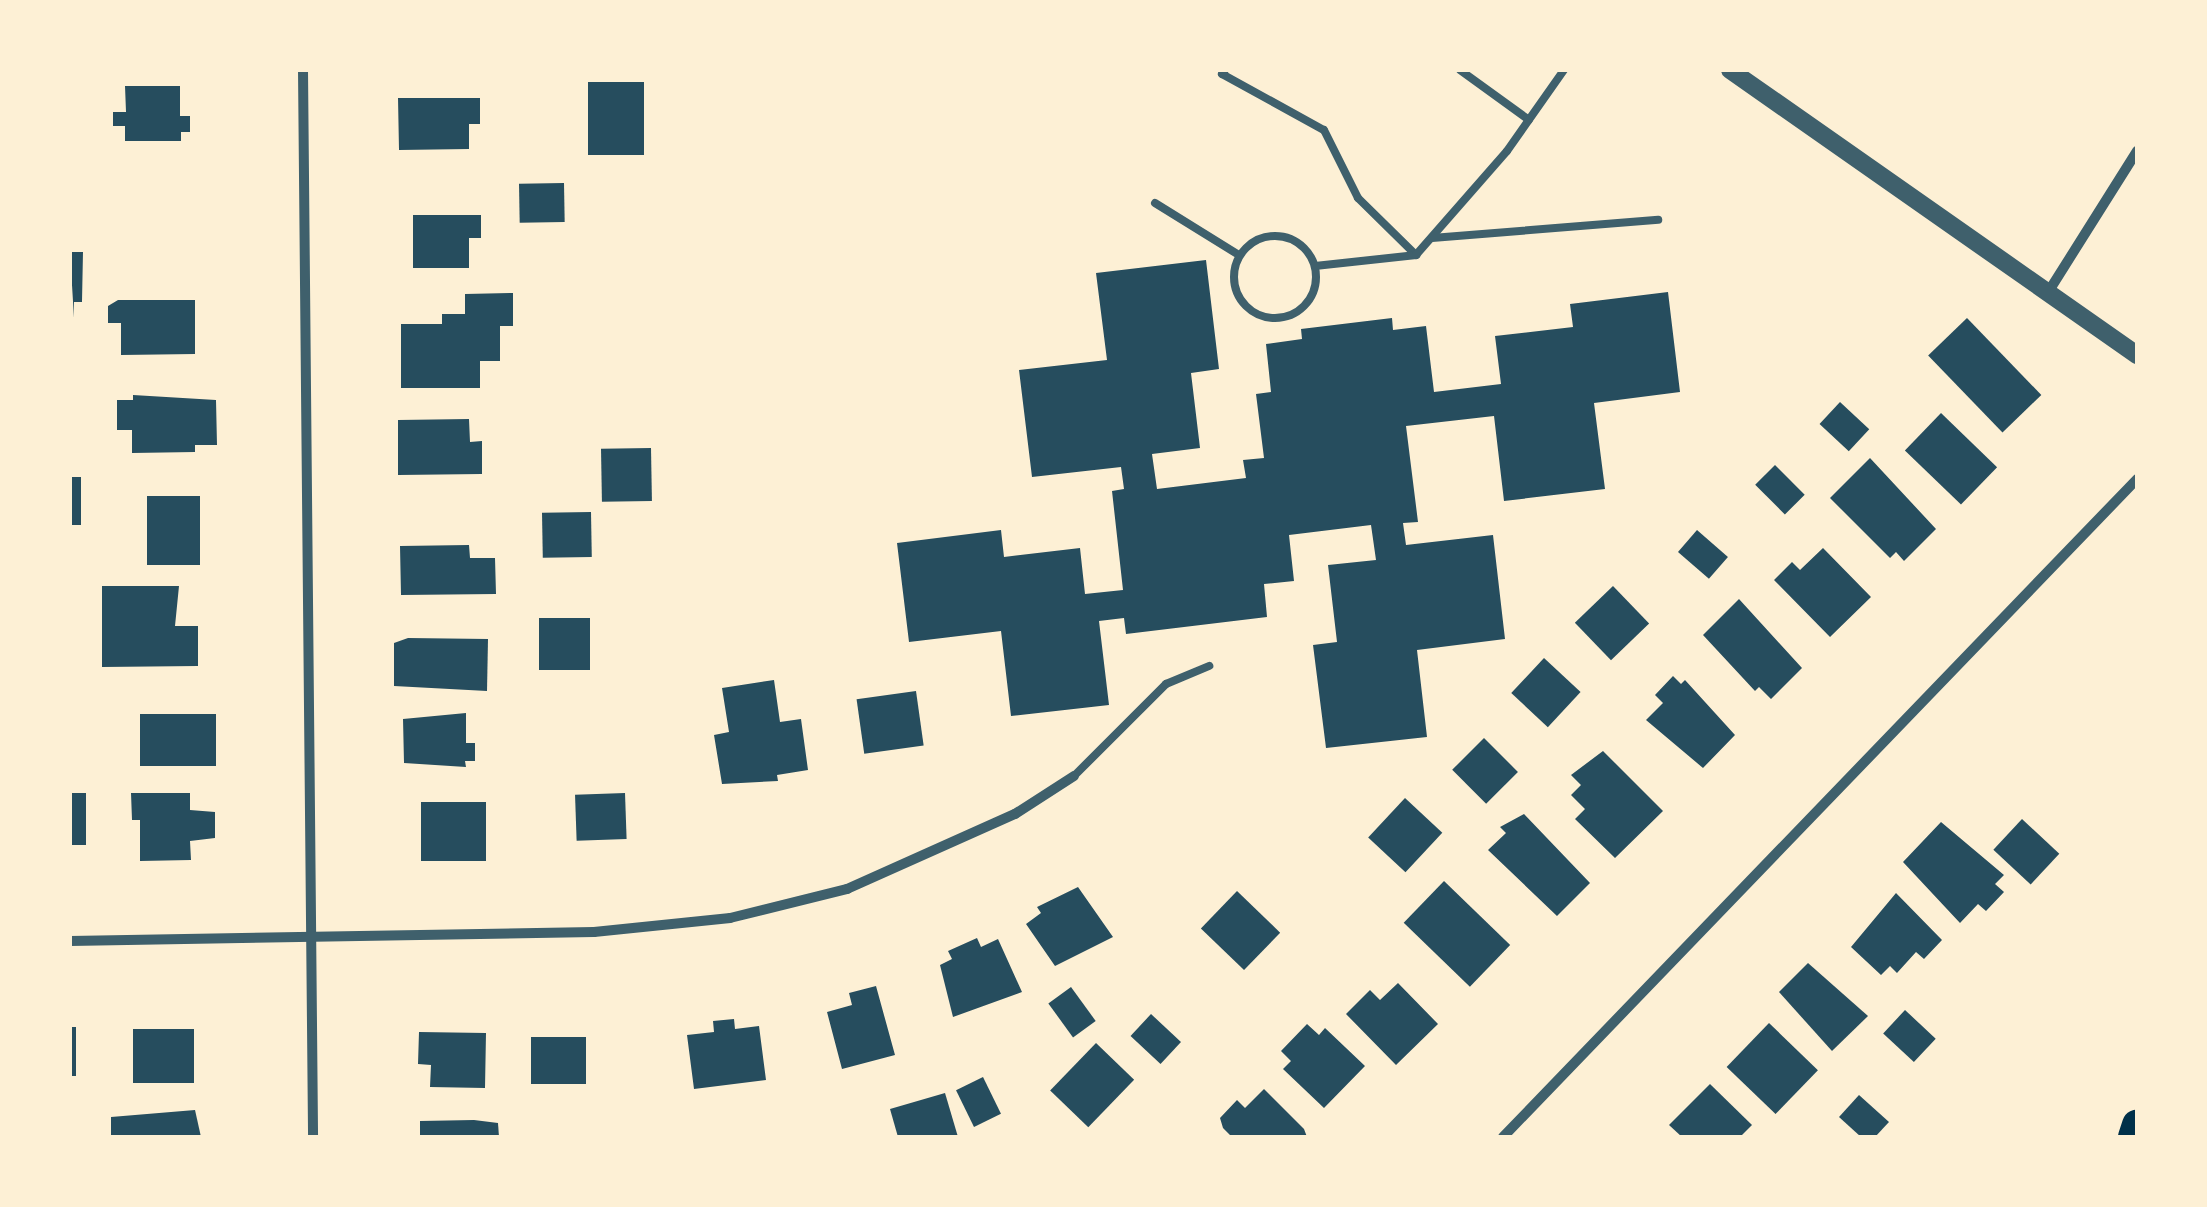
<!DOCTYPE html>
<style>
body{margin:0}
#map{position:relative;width:2207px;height:1207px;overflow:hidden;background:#fdf0d5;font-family:"Noto Sans",sans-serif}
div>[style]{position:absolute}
.building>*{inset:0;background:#264d5e;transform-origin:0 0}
.service>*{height:8px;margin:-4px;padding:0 4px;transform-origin:4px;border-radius:4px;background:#3f606c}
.service>.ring{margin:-4px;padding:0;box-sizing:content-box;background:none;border:8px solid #3f606c;border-radius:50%}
.minor>*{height:10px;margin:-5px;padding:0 5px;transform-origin:5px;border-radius:5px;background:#3f606c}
.tertiary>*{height:18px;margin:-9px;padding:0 9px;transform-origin:9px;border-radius:9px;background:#3f606c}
.motorway>*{height:30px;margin:-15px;padding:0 15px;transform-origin:15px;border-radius:15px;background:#003049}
span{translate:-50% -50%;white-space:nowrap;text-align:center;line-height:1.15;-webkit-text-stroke:8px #fdf0d5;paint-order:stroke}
.frame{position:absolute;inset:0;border:72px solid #fdf0d5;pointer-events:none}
</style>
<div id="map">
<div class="building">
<i style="left:588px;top:82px;width:56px;height:73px"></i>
<i style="clip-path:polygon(125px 86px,180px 86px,180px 116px,190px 116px,190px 132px,181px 132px,181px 141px,125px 141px,125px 126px,113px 126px,113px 112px,126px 112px)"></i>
<i style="clip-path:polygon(398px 98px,480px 98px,480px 124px,469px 124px,469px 149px,399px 150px)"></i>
<i style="left:564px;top:183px;width:39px;height:45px;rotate:89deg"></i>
<i style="clip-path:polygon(413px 215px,481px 215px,481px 238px,469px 238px,469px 268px,413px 268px)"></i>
<i style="clip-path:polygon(70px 252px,83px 252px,82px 302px,74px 302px,74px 318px)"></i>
<i style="clip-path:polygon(1206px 260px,1219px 369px,1191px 373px,1200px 448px,1152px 454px,1157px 489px,1246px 478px,1243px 460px,1264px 458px,1256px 394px,1271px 392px,1266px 344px,1302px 339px,1301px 329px,1392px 318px,1393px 330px,1426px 326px,1434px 392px,1501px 384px,1495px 336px,1573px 327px,1570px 304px,1668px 292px,1680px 392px,1594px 403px,1605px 489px,1504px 501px,1494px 416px,1406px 426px,1418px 522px,1403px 523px,1406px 545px,1493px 535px,1505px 639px,1417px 650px,1427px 737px,1326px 748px,1313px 645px,1337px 642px,1328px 565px,1376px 560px,1371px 525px,1289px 535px,1294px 581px,1264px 584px,1267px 617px,1126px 634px,1124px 618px,1099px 621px,1109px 705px,1011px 716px,1001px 631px,909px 642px,897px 543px,1001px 530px,1004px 557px,1080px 548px,1085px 594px,1123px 590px,1112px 491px,1124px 489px,1121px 467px,1032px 477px,1019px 370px,1107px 360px,1096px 273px)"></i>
<i style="clip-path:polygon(513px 293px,513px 326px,500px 326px,500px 361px,480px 361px,480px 388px,401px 388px,401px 324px,442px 324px,442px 314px,465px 314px,465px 294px)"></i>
<i style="clip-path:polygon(118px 300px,195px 300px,195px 354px,121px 355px,121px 323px,108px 323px,108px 306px)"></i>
<i style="left:1967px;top:318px;width:107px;height:54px;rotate:46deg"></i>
<i style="clip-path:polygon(133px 395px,216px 400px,217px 445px,195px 445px,195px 452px,132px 453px,132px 430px,117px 430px,117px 400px,133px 400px)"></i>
<i style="left:1840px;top:402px;width:40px;height:30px;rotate:43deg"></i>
<i style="left:1941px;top:413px;width:78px;height:52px;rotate:44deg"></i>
<i style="clip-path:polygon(469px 419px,470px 442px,482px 441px,482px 474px,398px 475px,398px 420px)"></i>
<i style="left:651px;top:448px;width:53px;height:50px;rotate:89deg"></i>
<i style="clip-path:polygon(1870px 458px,1936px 529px,1904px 561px,1896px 552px,1890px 558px,1830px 498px)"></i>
<i style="left:1775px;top:465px;width:42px;height:28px;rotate:45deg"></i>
<i style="left:70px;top:477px;width:11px;height:48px"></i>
<i style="left:147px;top:496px;width:53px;height:69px"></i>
<i style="left:591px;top:512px;width:45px;height:49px;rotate:89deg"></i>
<i style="left:1697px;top:530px;width:41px;height:29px;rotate:41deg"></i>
<i style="clip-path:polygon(469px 545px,470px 558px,495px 558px,496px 594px,401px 595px,400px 546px)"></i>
<i style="clip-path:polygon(1823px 548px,1871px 597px,1830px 637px,1774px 580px,1792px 562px,1800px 570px)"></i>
<i style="clip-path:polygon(102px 586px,179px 586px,175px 626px,198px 626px,198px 666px,102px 667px)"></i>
<i style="left:1613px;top:586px;width:52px;height:53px;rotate:46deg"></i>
<i style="clip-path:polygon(1739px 599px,1802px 668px,1771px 699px,1759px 687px,1755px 691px,1703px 635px)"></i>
<i style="left:539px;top:618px;width:51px;height:52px"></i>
<i style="clip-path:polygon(408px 638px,488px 639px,487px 691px,394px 686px,394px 643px)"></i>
<i style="left:1544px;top:658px;width:50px;height:48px;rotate:43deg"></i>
<i style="clip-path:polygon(1673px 676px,1681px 684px,1685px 680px,1735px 735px,1703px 768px,1646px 720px,1663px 703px,1655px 695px)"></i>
<i style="clip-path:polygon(774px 680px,780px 722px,801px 719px,808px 770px,777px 775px,778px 781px,722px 784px,714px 735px,729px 732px,722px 688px)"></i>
<i style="left:916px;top:691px;width:55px;height:60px;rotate:82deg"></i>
<i style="clip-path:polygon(466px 713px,466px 743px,475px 743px,475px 761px,465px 761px,466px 767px,404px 763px,403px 719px)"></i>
<i style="left:140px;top:714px;width:76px;height:52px"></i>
<i style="left:1484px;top:738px;width:48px;height:45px;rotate:45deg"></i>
<i style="clip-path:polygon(1603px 751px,1663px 811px,1615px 858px,1575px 819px,1585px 809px,1571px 795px,1581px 785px,1571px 775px)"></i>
<i style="left:70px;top:793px;width:16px;height:52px"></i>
<i style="clip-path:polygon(131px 793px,190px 793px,190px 810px,215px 812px,215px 838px,190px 841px,191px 860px,140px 861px,140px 820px,132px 820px)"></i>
<i style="left:625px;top:793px;width:46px;height:50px;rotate:88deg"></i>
<i style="left:1405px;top:798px;width:51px;height:54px;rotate:43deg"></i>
<i style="left:421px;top:802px;width:65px;height:59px"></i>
<i style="clip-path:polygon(1524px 814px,1590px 883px,1557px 916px,1488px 850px,1506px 833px,1500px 827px)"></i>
<i style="left:2022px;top:819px;width:51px;height:42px;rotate:43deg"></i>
<i style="clip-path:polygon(1941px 822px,2004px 875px,1995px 884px,2004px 892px,1986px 911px,1978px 904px,1960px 923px,1903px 862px)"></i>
<i style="left:1444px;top:881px;width:92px;height:58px;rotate:44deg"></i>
<i style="clip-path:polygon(1078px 887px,1113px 937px,1055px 966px,1026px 924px,1041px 913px,1037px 907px)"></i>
<i style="left:1237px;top:891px;width:60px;height:52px;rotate:44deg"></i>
<i style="clip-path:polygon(1896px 893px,1942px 940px,1924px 959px,1916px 952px,1897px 973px,1890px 966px,1881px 975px,1851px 947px)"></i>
<i style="clip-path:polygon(977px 938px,981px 947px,998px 939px,1022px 992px,953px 1017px,940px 965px,952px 959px,948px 951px)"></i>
<i style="clip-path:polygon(1808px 963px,1868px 1016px,1832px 1051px,1779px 992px)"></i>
<i style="clip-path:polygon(1398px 983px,1438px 1024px,1396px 1065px,1346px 1014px,1370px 990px,1380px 1000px)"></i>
<i style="clip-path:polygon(876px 986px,895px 1055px,842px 1069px,827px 1012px,852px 1005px,849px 993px)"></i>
<i style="left:1071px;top:987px;width:42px;height:28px;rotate:54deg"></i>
<i style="left:1905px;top:1010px;width:42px;height:32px;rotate:43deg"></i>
<i style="left:1151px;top:1014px;width:41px;height:30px;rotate:43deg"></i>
<i style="clip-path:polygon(734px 1019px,735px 1029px,759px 1026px,766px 1080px,694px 1089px,687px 1035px,714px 1032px,713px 1021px)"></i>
<i style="left:1769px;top:1023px;width:68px;height:61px;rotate:44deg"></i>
<i style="clip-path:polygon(1307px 1024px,1319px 1035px,1325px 1028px,1365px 1066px,1324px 1108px,1283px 1069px,1291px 1061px,1281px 1051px)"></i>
<i style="left:70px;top:1027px;width:6px;height:49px"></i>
<i style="left:133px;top:1029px;width:61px;height:54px"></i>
<i style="clip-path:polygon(419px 1032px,486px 1033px,485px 1088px,430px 1087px,431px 1065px,418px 1064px)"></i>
<i style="left:586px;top:1037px;width:47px;height:55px;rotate:90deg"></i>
<i style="left:1096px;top:1043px;width:53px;height:66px;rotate:44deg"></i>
<i style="left:983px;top:1077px;width:41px;height:30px;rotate:64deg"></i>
<i style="clip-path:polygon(1710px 1084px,1752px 1125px,1740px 1137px,1682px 1137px,1669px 1125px)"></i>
<i style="clip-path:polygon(1264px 1089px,1304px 1129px,1307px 1137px,1232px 1137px,1223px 1128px,1220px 1118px,1237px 1100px,1245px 1108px)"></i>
<i style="clip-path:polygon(945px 1093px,958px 1137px,898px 1137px,890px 1109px)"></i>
<i style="clip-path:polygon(1859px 1095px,1889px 1122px,1875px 1137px,1861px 1137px,1839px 1117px)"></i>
<i style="clip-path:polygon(195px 1110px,201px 1137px,111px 1137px,111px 1117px)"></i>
<i style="clip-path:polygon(474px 1120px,498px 1123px,499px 1137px,420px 1137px,420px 1121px)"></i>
</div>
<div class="service">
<i style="left:1225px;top:70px;width:5px;rotate:127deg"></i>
<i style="left:1222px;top:74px;width:116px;rotate:28.8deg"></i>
<i style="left:1324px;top:130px;width:76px;rotate:63.4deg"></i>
<i style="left:1358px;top:198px;width:81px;rotate:44.5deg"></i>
<i style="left:1460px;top:70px;width:85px;rotate:35.9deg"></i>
<i style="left:1155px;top:203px;width:99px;rotate:31.8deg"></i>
<i class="ring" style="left:1234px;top:236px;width:74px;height:74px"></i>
<i style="left:1432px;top:238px;width:227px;rotate:-4.6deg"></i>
<i style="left:1315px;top:266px;width:102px;rotate:-6.2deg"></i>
<i style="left:1416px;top:255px;width:138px;rotate:-48.8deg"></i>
<i style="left:1507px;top:151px;width:99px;rotate:-54.9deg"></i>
<i style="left:1074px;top:776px;width:130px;rotate:-45deg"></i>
<i style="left:1166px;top:684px;width:47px;rotate:-22.7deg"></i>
</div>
<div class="minor">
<i style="left:303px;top:70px;width:1067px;rotate:89.46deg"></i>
<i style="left:2047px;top:294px;width:169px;rotate:-57.8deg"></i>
<i style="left:70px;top:941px;width:524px;rotate:-0.98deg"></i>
<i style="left:594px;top:932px;width:137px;rotate:-5.9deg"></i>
<i style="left:730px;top:918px;width:121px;rotate:-13.9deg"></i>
<i style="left:847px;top:889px;width:184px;rotate:-24.1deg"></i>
<i style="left:1015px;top:814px;width:70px;rotate:-32.8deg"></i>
<i style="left:1503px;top:1137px;width:914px;rotate:-46.06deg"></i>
</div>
<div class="tertiary">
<i style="left:1730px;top:70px;width:497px;rotate:35deg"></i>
</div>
<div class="motorway">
<i style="left:2133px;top:1137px;width:13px;rotate:-72deg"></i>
</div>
<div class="frame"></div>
</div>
